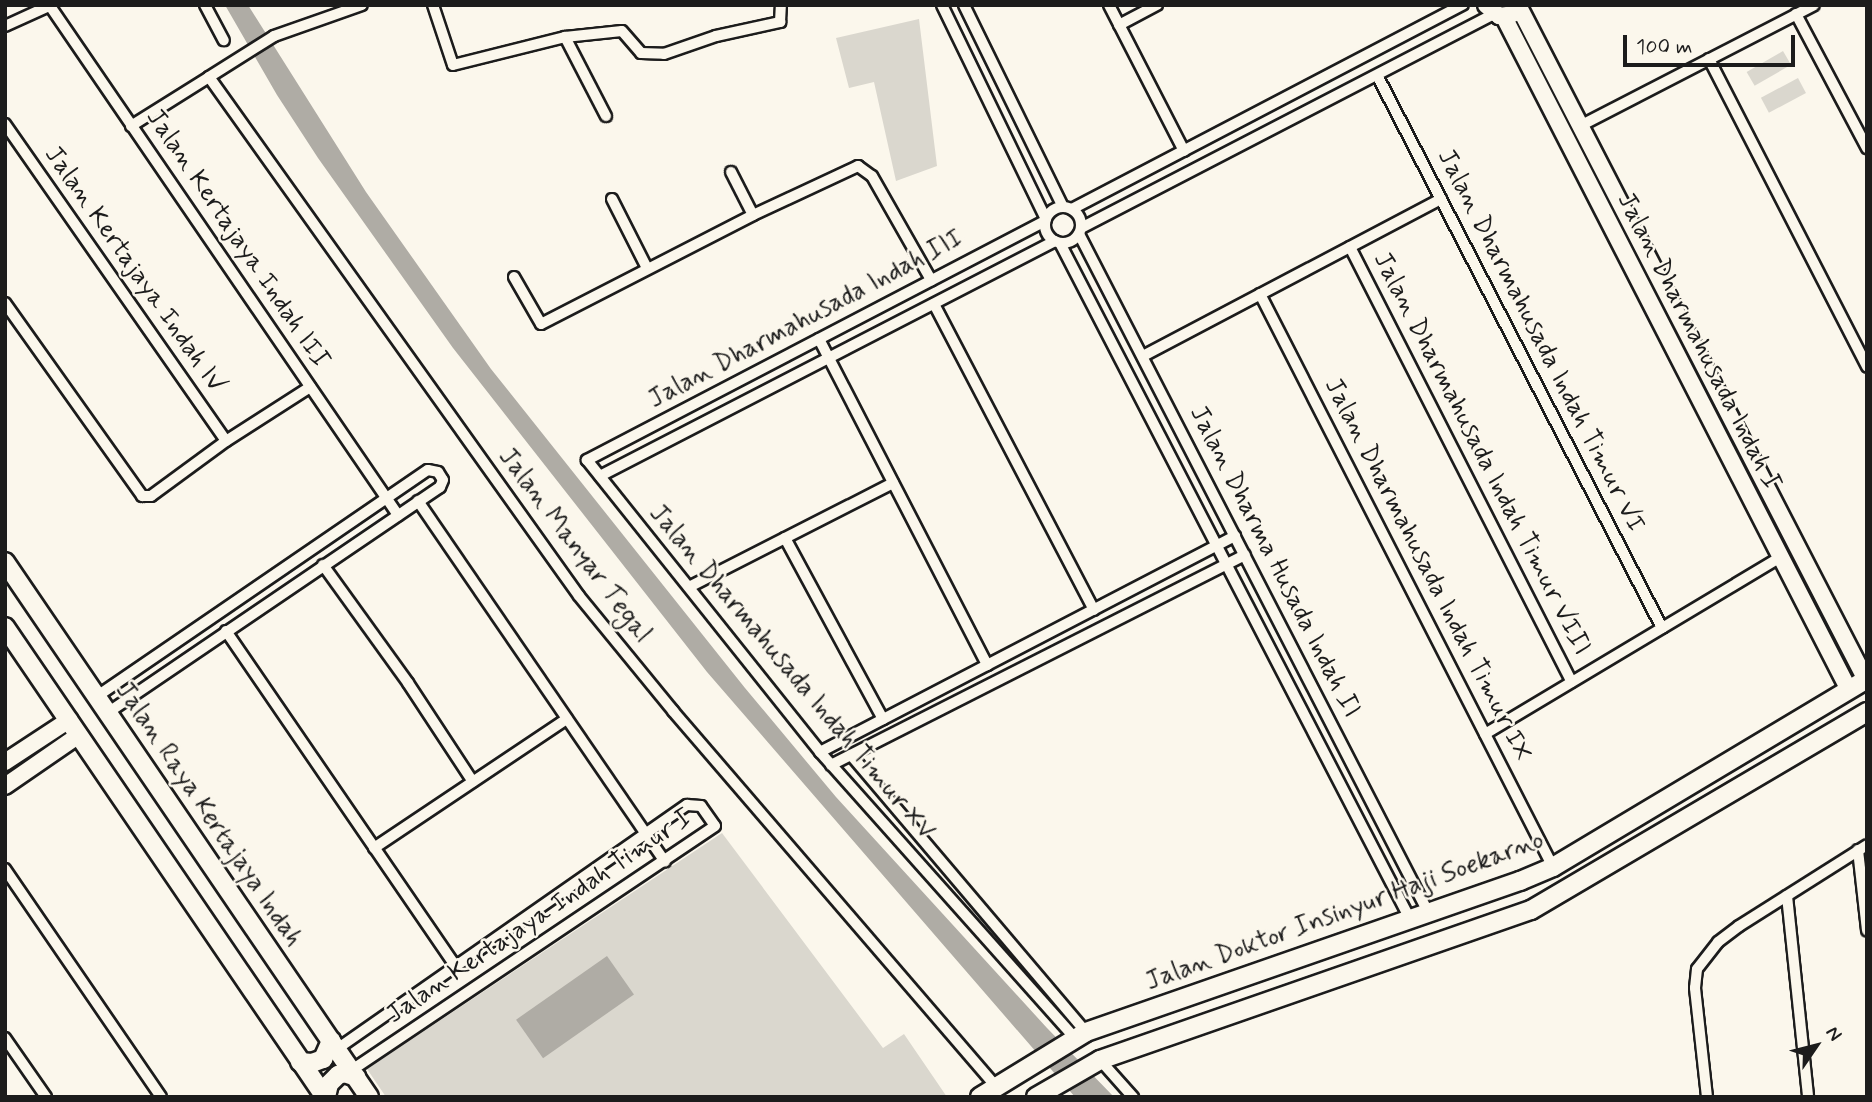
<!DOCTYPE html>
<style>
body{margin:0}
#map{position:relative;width:1872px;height:1102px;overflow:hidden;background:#fbf7ec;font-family:Mynerve,sans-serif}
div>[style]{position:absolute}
.green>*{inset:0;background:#dad7ce;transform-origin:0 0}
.water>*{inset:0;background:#afaca5;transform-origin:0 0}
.roads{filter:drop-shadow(2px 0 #1c1c1c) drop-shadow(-2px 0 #1c1c1c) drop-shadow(0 2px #1c1c1c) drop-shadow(0 -2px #1c1c1c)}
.minor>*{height:10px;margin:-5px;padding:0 5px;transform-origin:5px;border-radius:5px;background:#fbf7ec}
.minor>.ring{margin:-5px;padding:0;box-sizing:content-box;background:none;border:10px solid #fbf7ec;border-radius:50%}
.secondary>*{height:16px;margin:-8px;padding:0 8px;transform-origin:8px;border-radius:8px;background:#fbf7ec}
.primary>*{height:18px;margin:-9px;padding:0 9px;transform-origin:9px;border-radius:9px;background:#fbf7ec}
span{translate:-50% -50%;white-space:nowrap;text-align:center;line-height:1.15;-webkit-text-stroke:5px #fbf7ec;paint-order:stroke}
.street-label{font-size:26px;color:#1c1c1c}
.frame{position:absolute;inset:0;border:7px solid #1c1c1c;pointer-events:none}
.north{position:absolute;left:1781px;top:1011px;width:70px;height:70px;-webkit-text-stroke:5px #fbf7ec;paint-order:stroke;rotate:55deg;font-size:19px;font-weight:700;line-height:28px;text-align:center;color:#1c1c1c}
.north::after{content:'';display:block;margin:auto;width:24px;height:32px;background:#1c1c1c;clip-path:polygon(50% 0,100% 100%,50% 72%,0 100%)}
.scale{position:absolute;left:1623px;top:35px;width:172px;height:32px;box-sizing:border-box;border:4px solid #1c1c1c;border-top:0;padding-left:9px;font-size:21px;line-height:24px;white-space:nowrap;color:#1c1c1c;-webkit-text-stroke:5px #fbf7ec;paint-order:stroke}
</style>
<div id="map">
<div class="green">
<i style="clip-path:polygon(919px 19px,937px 166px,896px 181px,874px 82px,849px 88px,836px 38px)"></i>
<i style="left:1783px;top:51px;width:16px;height:42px;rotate:60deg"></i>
<i style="left:1798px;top:78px;width:17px;height:42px;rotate:62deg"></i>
<i style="clip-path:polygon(722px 833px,883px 1048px,904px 1034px,947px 1097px,386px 1097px,367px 1069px)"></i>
</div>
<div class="water">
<i style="clip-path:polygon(225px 5px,248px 5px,366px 192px,491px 369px,745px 688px,836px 797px,1047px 1028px,1114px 1097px,1075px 1097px,707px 672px,453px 348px,318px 158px,277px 95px)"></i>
<i style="left:607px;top:956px;width:47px;height:111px;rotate:55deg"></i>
</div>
<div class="roads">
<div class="minor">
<i style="left:205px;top:5px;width:40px;rotate:62deg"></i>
<i style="left:433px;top:5px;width:63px;rotate:71.6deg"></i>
<i style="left:453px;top:65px;width:115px;rotate:-14deg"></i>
<i style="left:565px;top:37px;width:57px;rotate:-6deg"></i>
<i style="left:622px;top:31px;width:29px;rotate:49deg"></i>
<i style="left:641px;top:53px;width:23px;rotate:2deg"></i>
<i style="left:664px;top:54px;width:55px;rotate:-19.1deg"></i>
<i style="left:716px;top:36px;width:66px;rotate:-12.3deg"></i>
<i style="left:780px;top:22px;width:17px;rotate:-87deg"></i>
<i style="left:942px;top:5px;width:238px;rotate:64.1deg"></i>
<i style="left:964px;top:5px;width:225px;rotate:63.9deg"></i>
<i style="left:1109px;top:5px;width:164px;rotate:62.8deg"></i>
<i style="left:50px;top:6px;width:617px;rotate:55.64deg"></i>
<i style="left:1796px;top:14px;width:152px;rotate:62.1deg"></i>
<i style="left:1119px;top:25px;width:43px;rotate:-27.8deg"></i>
<i style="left:5px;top:26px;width:51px;rotate:-24.5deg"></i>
<i style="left:565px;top:37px;width:89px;rotate:62.6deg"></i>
<i style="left:1709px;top:59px;width:346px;rotate:62.8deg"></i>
<i style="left:1377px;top:75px;width:622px;rotate:62.73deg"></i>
<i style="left:209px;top:77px;width:77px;rotate:-32.2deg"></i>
<i style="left:274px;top:36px;width:93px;rotate:-19.4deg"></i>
<i style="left:5px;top:124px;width:386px;rotate:55.1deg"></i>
<i style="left:131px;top:126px;width:92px;rotate:-32.1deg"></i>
<i style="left:209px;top:77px;width:637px;rotate:54.51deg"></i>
<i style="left:579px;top:596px;width:149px;rotate:50.7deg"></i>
<i style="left:673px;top:711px;width:495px;rotate:49.3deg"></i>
<i style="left:1580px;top:126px;width:263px;rotate:-27.3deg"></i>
<i style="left:731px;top:172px;width:48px;rotate:62.9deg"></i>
<i style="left:612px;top:199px;width:77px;rotate:63.1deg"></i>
<i class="ring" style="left:1045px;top:207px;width:26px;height:26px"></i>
<i style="left:1072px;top:209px;width:441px;rotate:-27.6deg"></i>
<i style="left:1045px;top:221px;width:517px;rotate:152.44deg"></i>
<i style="left:587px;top:460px;width:374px;rotate:51.4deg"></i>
<i style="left:820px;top:752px;width:383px;rotate:48.3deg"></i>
<i style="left:1081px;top:228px;width:465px;rotate:-27.4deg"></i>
<i style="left:1079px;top:234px;width:763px;rotate:62.76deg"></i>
<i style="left:1060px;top:243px;width:761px;rotate:62.63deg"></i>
<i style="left:1350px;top:247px;width:488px;rotate:63deg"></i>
<i style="left:514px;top:277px;width:54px;rotate:60.1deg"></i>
<i style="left:541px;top:324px;width:238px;rotate:-27.2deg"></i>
<i style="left:753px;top:215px;width:116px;rotate:-25deg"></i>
<i style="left:858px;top:166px;width:17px;rotate:36deg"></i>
<i style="left:872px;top:176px;width:120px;rotate:60.4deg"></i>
<i style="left:1260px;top:294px;width:644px;rotate:62.92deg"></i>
<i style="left:5px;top:303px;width:237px;rotate:54.6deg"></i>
<i style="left:142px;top:496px;width:9px"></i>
<i style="left:151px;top:496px;width:93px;rotate:-36.3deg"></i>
<i style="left:226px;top:441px;width:100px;rotate:-32.7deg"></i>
<i style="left:934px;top:304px;width:345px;rotate:62.4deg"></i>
<i style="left:819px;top:339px;width:367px;rotate:62.7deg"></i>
<i style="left:1143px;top:356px;width:337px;rotate:-27.8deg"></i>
<i style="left:600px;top:476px;width:512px;rotate:-27.32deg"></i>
<i style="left:418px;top:501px;width:437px;rotate:55.6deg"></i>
<i style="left:785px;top:538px;width:206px;rotate:61.6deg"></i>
<i style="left:323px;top:565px;width:145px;rotate:54.2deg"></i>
<i style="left:408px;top:683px;width:118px;rotate:56.7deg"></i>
<i style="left:689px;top:587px;width:229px;rotate:-27deg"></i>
<i style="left:226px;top:631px;width:405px;rotate:55.6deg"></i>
<i style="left:96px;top:697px;width:402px;rotate:-34.4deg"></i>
<i style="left:428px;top:470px;width:10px;rotate:11deg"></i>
<i style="left:438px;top:472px;width:9px;rotate:58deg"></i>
<i style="left:443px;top:480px;width:8px;rotate:113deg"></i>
<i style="left:440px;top:487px;width:402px;rotate:145.8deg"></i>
<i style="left:1485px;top:734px;width:345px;rotate:-30.9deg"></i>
<i style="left:820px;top:752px;width:468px;rotate:-27.5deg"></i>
<i style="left:851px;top:755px;width:363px;rotate:49.7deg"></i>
<i style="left:831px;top:765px;width:464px;rotate:-26.9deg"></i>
<i style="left:374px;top:848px;width:232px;rotate:-33.8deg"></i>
<i style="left:1858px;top:850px;width:81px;rotate:83.6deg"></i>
<i style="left:5px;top:869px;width:276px;rotate:55.6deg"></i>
<i style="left:1787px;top:896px;width:202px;rotate:84deg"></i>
<i style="left:5px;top:1038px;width:72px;rotate:55.2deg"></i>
<i style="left:337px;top:1049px;width:427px;rotate:-34.9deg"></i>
<i style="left:687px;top:805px;width:14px;rotate:4deg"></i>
<i style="left:701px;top:806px;width:24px;rotate:55deg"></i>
<i style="left:715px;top:826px;width:437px;rotate:146.1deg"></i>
<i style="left:1100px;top:1060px;width:50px;rotate:48.3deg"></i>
<i style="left:1707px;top:1097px;width:110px;rotate:-96.3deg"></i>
<i style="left:1695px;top:988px;width:19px;rotate:-84deg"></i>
<i style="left:1697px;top:969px;width:34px;rotate:-52deg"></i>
<i style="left:1718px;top:942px;width:26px;rotate:-37deg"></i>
<i style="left:1739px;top:926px;width:151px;rotate:-32.3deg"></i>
</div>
<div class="secondary">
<i style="left:1486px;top:5px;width:17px;rotate:40deg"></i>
<i style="left:1499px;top:16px;width:14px;rotate:-8deg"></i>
<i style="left:1520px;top:9px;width:755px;rotate:62.72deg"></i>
<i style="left:1504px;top:17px;width:756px;rotate:62.86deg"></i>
<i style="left:5px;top:762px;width:77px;rotate:-33.3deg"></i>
<i style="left:5px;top:786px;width:90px;rotate:-34.6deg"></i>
</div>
<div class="primary">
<i style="left:5px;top:562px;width:647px;rotate:55.77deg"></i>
<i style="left:5px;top:627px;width:569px;rotate:55.75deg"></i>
<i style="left:300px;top:1062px;width:12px;rotate:5deg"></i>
<i style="left:312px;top:1063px;width:12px;rotate:-20deg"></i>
<i style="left:323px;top:1059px;width:20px;rotate:-66deg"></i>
<i style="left:326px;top:1097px;width:13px;rotate:-77deg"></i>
<i style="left:329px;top:1084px;width:13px;rotate:-45deg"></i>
<i style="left:338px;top:1075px;width:6px;rotate:-18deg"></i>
<i style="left:344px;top:1073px;width:13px;rotate:18deg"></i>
<i style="left:980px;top:1097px;width:124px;rotate:-31.5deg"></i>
<i style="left:1086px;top:1032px;width:460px;rotate:-19.2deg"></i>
<i style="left:1520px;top:881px;width:36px;rotate:-23deg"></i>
<i style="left:1553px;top:867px;width:366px;rotate:-30.9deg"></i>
<i style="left:1036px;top:1097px;width:74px;rotate:-30deg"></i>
<i style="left:1100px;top:1060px;width:456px;rotate:-19.2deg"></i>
<i style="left:1531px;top:910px;width:390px;rotate:-30.5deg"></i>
</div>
</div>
<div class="street-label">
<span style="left:237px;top:239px;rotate:56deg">Jalan Kertajaya Indah III</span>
<span style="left:134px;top:270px;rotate:55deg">Jalan Kertajaya Indah IV</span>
<span style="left:806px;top:320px;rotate:-28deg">Jalan Dharmahusada Indah III</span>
<span style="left:1540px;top:341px;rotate:63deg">Jalan Dharmahusada Indah Timur VI</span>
<span style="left:1698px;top:342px;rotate:63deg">Jalan Dharmahusada Indah I</span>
<span style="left:1481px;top:454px;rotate:63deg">Jalan Dharmahusada Indah Timur VIII</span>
<span style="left:574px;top:546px;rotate:53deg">Jalan Manyar Tegal</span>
<span style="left:1274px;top:562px;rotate:63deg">Jalan Dharma Husada Indah II</span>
<span style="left:1427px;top:570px;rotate:63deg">Jalan Dharmahusada Indah Timur IX</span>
<span style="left:791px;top:673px;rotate:50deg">Jalan Dharmahusada Indah Timur XV</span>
<span style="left:208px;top:815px;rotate:56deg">Jalan Raya Kertajaya Indah</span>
<span style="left:1345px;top:912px;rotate:-20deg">Jalan Doktor Insinyur Haji Soekarno</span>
<span style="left:540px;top:917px;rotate:-34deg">Jalan Kertajaya Indah Timur I</span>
</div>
<div class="frame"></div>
<div class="north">N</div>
<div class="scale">100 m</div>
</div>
